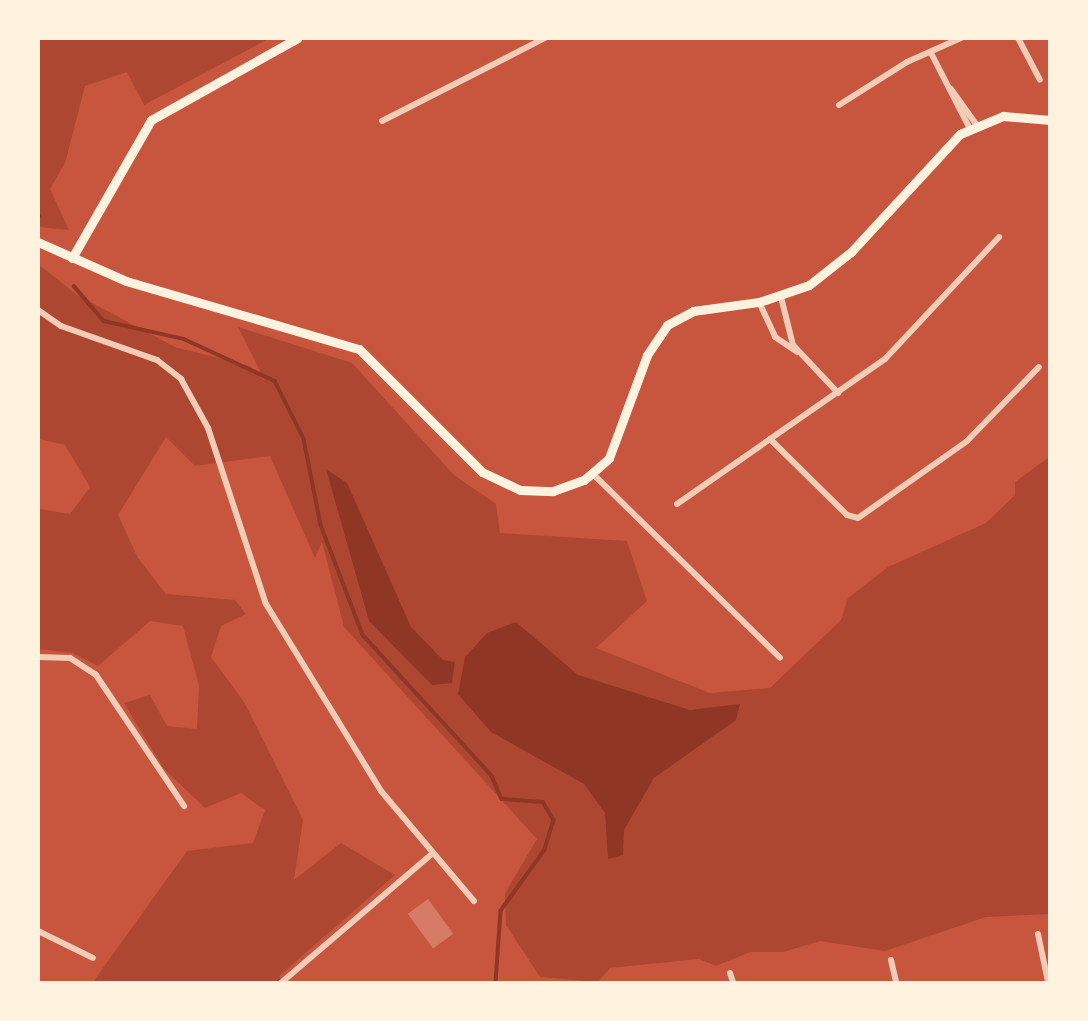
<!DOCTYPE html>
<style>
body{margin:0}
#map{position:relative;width:1088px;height:1021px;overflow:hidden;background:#c8553d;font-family:Spectral,serif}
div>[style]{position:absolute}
.green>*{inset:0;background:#ae4732}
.water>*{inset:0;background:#8f3625}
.stream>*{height:3.5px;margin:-1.75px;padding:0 1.75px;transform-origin:1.75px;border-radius:1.75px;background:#8f3625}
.building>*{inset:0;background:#d67c66;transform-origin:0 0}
.minor>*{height:6px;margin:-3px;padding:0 3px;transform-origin:3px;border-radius:3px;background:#f1ccb7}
.secondary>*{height:9px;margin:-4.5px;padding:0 4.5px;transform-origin:4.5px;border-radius:4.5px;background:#fff3e0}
span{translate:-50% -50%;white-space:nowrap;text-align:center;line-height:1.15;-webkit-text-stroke:5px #fff3e0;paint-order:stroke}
.frame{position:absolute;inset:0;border:40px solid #fff3e0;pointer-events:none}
</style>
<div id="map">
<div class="green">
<i style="clip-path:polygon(39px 38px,268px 38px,268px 39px,144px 105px,127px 72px,85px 86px,65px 163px,50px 189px,69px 230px,39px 227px)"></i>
<i style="clip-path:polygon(38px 264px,77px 295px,175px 347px,250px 366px,265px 381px,238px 327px,352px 363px,454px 475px,496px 504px,500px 533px,627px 541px,647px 601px,596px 648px,710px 693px,770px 688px,841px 620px,848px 598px,888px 567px,986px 523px,1015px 495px,1015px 482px,1049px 457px,1049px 914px,986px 917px,885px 951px,820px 941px,783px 952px,750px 952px,716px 966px,699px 959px,610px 968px,598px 982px,540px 977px,506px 925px,505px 893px,537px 839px,344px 627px,322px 542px,315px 558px,270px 456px,195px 466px,166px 437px,118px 515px,138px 558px,166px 594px,235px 600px,246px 614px,221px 626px,211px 657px,244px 702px,303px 820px,294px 880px,341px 843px,395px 875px,279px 976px,283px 982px,93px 982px,187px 851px,253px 843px,265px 810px,241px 793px,205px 808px,164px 769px,124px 703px,150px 695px,167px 726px,197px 729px,199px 686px,183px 626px,150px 621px,98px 666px,73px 653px,39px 649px,39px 509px,70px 514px,90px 487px,65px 445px,39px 439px)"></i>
</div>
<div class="water">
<i style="clip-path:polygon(326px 469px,347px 483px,411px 627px,443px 660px,455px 662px,452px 683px,432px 685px,369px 621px)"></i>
<i style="clip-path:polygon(516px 622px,578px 675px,690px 710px,740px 704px,736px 720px,654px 778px,624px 830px,623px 855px,608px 859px,605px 813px,584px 784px,491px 732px,458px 694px,465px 657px,487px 633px)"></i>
</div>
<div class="stream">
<i style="left:38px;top:214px;width:3px;rotate:45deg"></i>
<i style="left:74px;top:286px;width:46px;rotate:49.4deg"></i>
<i style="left:104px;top:321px;width:82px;rotate:12.7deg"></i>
<i style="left:184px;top:339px;width:100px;rotate:24.8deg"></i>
<i style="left:275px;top:381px;width:65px;rotate:63.4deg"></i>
<i style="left:304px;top:439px;width:88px;rotate:78.8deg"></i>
<i style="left:321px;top:525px;width:118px;rotate:69.1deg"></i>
<i style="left:363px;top:635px;width:191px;rotate:47.5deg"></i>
<i style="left:492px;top:776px;width:25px;rotate:67deg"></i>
<i style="left:502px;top:799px;width:41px;rotate:4.2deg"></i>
<i style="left:543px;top:802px;width:21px;rotate:59deg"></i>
<i style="left:554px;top:820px;width:31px;rotate:107deg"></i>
<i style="left:545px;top:850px;width:75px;rotate:125.8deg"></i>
<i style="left:501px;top:911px;width:71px;rotate:94deg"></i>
</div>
<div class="building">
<i style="left:428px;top:899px;width:43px;height:25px;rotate:54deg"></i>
</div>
<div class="minor">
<i style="left:1018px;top:38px;width:47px;rotate:62.4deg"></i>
<i style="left:931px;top:53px;width:83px;rotate:62.8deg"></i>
<i style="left:951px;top:89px;width:43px;rotate:54.5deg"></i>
<i style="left:839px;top:105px;width:80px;rotate:-32.3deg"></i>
<i style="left:907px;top:62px;width:59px;rotate:-24deg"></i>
<i style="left:382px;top:121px;width:183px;rotate:-27deg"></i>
<i style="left:781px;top:297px;width:49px;rotate:76deg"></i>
<i style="left:793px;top:345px;width:66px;rotate:46.8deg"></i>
<i style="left:759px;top:302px;width:38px;rotate:65deg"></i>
<i style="left:775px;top:337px;width:27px;rotate:34deg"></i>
<i style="left:38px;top:310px;width:28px;rotate:35deg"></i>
<i style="left:61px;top:326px;width:102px;rotate:19.5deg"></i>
<i style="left:157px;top:360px;width:31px;rotate:38deg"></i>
<i style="left:181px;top:379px;width:56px;rotate:61.1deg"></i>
<i style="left:208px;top:428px;width:185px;rotate:71.8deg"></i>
<i style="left:266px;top:604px;width:220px;rotate:58.4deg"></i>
<i style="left:381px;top:791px;width:144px;rotate:49.8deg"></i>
<i style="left:770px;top:439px;width:108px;rotate:44.6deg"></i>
<i style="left:847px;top:515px;width:11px;rotate:15deg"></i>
<i style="left:858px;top:518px;width:133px;rotate:-35.2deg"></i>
<i style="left:967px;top:441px;width:103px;rotate:-45.8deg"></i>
<i style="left:593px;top:474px;width:262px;rotate:44.5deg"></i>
<i style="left:677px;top:504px;width:254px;rotate:-34.9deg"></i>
<i style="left:885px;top:359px;width:167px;rotate:-46.9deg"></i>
<i style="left:38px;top:657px;width:32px;rotate:2deg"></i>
<i style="left:70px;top:658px;width:31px;rotate:33deg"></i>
<i style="left:96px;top:675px;width:158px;rotate:56.1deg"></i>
<i style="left:38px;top:931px;width:61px;rotate:26.1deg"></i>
<i style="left:1038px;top:934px;width:49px;rotate:78.2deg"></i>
<i style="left:891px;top:960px;width:23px;rotate:77deg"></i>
<i style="left:730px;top:973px;width:9px;rotate:72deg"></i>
<i style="left:282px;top:982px;width:197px;rotate:-40.5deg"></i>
</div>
<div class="secondary">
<i style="left:38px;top:242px;width:96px;rotate:23.9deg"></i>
<i style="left:126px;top:281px;width:243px;rotate:16.3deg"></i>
<i style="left:359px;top:349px;width:174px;rotate:45deg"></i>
<i style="left:482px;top:472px;width:42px;rotate:25.3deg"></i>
<i style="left:520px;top:490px;width:33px;rotate:2deg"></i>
<i style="left:553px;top:491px;width:33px;rotate:-20deg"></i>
<i style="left:584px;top:480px;width:33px;rotate:-41deg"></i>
<i style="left:609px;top:458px;width:110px;rotate:-69.7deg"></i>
<i style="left:647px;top:355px;width:36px;rotate:-56deg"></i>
<i style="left:667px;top:325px;width:30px;rotate:-28deg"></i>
<i style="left:693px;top:311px;width:67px;rotate:-7.8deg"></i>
<i style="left:759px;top:302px;width:53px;rotate:-18.8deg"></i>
<i style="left:809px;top:285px;width:53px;rotate:-38.2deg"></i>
<i style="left:851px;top:252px;width:161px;rotate:-47.3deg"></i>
<i style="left:960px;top:134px;width:47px;rotate:-22.7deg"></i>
<i style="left:1003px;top:116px;width:47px;rotate:4.9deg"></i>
<i style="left:72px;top:258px;width:159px;rotate:-60.2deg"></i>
<i style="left:151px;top:120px;width:168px;rotate:-29.2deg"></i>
</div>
<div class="frame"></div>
</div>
